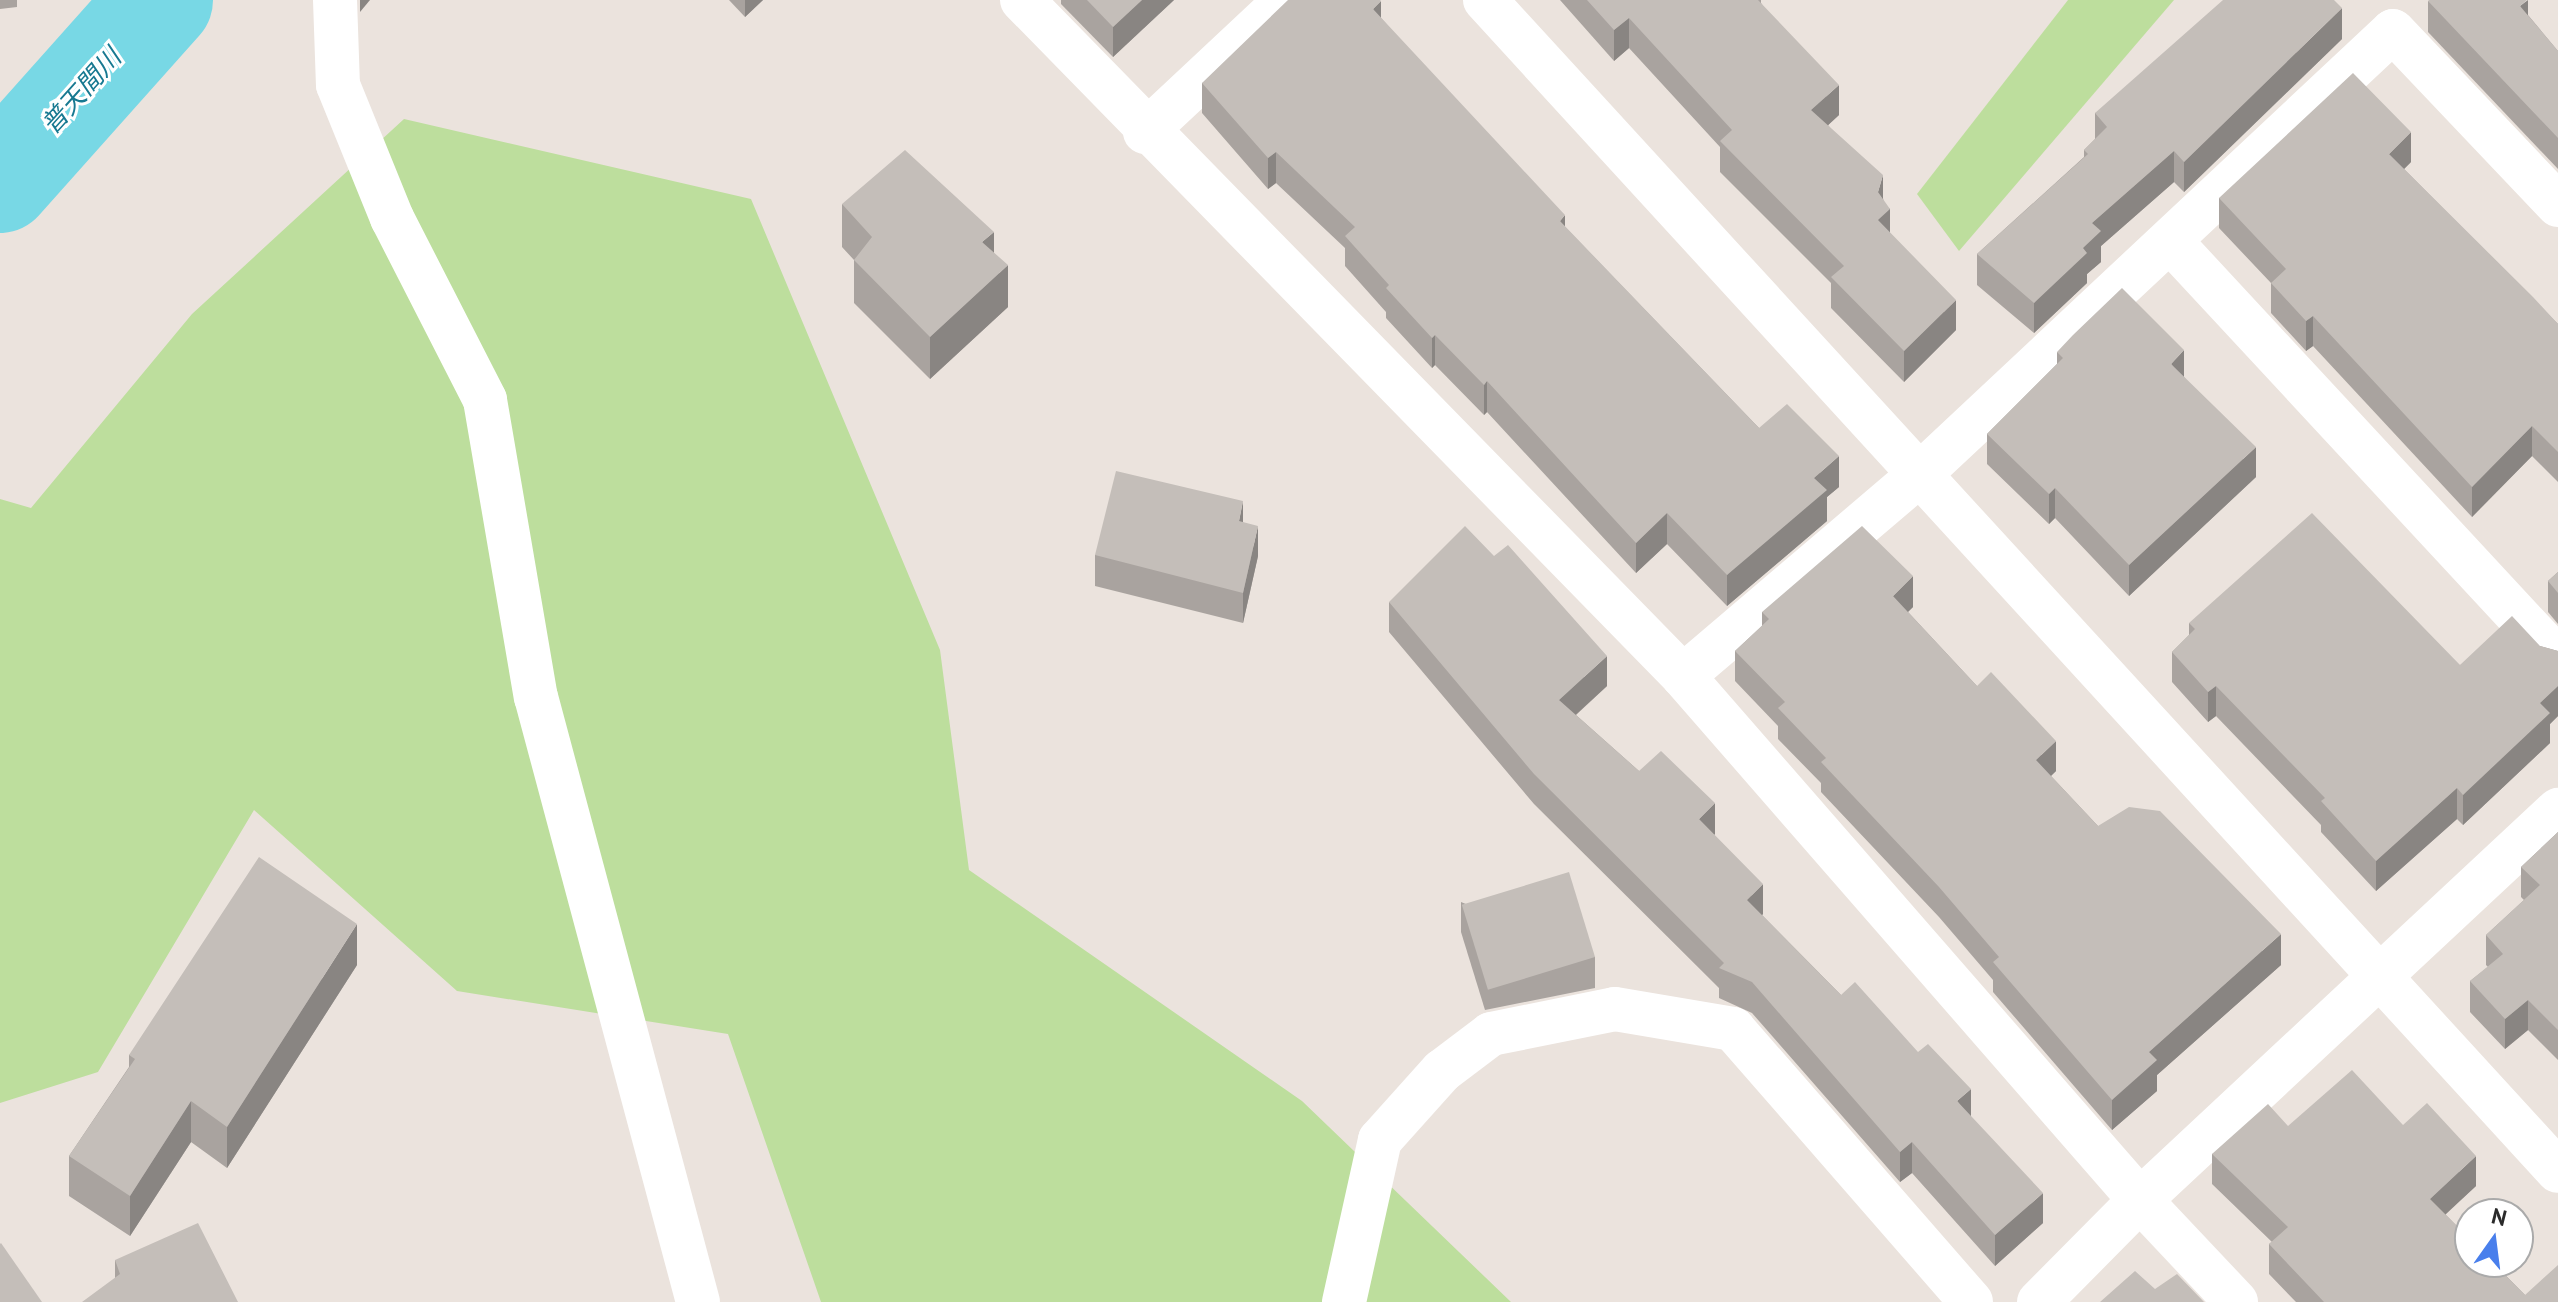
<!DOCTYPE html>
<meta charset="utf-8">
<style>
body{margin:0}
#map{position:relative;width:2558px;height:1302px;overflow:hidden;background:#ebe3dd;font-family:"PT Sans","Noto Sans JP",sans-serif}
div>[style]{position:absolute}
.green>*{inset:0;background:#bdde9d}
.river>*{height:104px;margin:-52px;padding:0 52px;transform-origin:52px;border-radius:52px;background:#78d8e5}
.minor>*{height:44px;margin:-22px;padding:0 22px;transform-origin:22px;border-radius:22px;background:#fff}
.wall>*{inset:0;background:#a9a39f}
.shaded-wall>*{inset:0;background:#898582}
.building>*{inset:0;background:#c4beb9;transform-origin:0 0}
span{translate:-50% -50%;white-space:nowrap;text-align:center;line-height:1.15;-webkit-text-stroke:6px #fff;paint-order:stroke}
.water-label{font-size:26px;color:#177991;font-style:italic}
.north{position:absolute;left:2454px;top:1198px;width:80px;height:80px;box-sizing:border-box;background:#fff;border:2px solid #aaa;border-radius:50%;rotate:14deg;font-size:22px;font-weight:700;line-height:32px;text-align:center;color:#2a2a2a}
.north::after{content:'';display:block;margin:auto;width:28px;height:36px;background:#497fec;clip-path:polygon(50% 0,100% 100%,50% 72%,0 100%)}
</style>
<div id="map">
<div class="green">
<i style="clip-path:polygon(2068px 0,2174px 0,1959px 251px,1917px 194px)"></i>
<i style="clip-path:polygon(404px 119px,751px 199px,940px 650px,969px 870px,1302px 1101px,1511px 1302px,821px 1302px,728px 1034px,457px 991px,254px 810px,98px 1072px,0 1103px,0 499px,31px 508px,192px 314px)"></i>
</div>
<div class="river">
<i style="left:0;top:181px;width:242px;rotate:-48.3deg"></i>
</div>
<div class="minor">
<i style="left:335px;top:0;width:85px;rotate:88deg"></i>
<i style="left:338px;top:85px;width:144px;rotate:67.9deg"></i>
<i style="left:392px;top:218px;width:204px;rotate:62.9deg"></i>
<i style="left:485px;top:400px;width:301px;rotate:80.3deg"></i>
<i style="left:536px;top:697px;width:626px;rotate:75.01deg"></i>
<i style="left:1022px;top:0;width:945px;rotate:45.64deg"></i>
<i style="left:1683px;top:676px;width:695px;rotate:48.91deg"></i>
<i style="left:2140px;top:1200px;width:140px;rotate:46.7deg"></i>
<i style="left:1485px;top:0;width:1588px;rotate:47.5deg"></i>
<i style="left:1145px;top:132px;width:193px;rotate:-43.1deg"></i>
<i style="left:2172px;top:243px;width:567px;rotate:47.14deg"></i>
<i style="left:1683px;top:676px;width:310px;rotate:-40.4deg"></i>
<i style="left:1919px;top:475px;width:649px;rotate:-43.13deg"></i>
<i style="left:2393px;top:31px;width:240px;rotate:46.5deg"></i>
<i style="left:1344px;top:1302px;width:166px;rotate:-77.5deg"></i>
<i style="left:1380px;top:1140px;width:93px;rotate:-48.1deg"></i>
<i style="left:1442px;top:1071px;width:61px;rotate:-37.1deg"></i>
<i style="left:1491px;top:1034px;width:126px;rotate:-11.4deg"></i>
<i style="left:1615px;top:1009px;width:120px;rotate:9.6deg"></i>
<i style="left:1733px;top:1029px;width:362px;rotate:48.9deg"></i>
<i style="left:2039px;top:1302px;width:144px;rotate:-45.3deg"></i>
<i style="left:2140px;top:1200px;width:572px;rotate:-43.02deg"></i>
</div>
<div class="wall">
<i style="clip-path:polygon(0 0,17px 0,17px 7px,0 9px)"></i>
<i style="clip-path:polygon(729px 0,763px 0,745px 17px)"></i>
<i style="clip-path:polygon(1061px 0,1174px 0,1113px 57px,1061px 4px)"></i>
<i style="clip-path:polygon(1560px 0,1761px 0,1761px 3px,1839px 115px,1828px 125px,1883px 198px,1890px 233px,1956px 330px,1904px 382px,1831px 308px,1831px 283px,1720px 172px,1720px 147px,1629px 48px,1614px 61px)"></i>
<i style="clip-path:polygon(2428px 1px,2528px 15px,2558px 51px,2558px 169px,2428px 32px)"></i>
<i style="clip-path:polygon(1381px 18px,1565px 227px,1759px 428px,1839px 487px,1827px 497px,1827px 521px,1727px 606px,1667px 544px,1636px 573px,1487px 412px,1484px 415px,1435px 365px,1432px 368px,1386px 318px,1386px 312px,1345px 266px,1345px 248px,1276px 183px,1268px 189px,1202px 113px,1202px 83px)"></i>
<i style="clip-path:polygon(2342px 39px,2184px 192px,2174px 182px,2101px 246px,2101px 262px,2087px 274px,2087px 283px,2034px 333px,1977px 285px,1977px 254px,2084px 157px,2084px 150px,2095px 139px,2095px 113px)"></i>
<i style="clip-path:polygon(2411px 162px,2404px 169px,2558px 324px,2558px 482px,2532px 456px,2472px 517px,2313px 346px,2306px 351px,2271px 313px,2271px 283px,2219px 228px,2219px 198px)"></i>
<i style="clip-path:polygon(842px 204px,994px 253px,1008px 307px,930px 379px,854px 303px,854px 260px,842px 247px)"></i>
<i style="clip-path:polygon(2057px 352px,2184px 377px,2256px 477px,2129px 596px,2055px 518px,2049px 524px,1987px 464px,1987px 434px,2057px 364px)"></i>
<i style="clip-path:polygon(1243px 522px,1258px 556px,1243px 623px,1095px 586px,1095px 555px)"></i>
<i style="clip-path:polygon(2558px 572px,2558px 624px,2548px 612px,2548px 581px)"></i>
<i style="clip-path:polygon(1389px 602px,1607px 686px,1576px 715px,1639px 771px,1715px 834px,1714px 835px,1763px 914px,1762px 915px,1841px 995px,1971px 1117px,2043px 1223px,1995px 1266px,1912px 1173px,1900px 1182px,1752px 1013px,1719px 998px,1719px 988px,1534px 804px,1389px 632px)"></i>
<i style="clip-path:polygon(1913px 607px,1908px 612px,2056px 771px,2051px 776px,2098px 826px,2281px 965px,2157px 1075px,2157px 1091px,2112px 1130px,1993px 992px,1993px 980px,1939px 917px,1821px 792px,1821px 783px,1778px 739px,1778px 726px,1735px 681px,1735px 651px,1762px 626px,1762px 612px)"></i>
<i style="clip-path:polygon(2189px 623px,2460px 665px,2540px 646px,2558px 651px,2558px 716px,2550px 724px,2550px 743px,2463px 825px,2457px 819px,2376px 891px,2321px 832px,2321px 825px,2216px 716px,2208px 722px,2172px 682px,2172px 652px,2189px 635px)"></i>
<i style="clip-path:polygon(2558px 832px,2558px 1060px,2528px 1030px,2505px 1049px,2470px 1012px,2470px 981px,2488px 967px,2486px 965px,2486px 935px,2524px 900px,2521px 897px,2521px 867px)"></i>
<i style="clip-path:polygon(1461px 902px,1595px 957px,1595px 988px,1485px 1010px,1461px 932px)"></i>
<i style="clip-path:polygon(357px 965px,227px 1168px,191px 1142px,130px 1236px,69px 1196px,69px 1156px,129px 1067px,129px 1055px)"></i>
<i style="clip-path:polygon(2403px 1125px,2476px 1186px,2445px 1214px,2525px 1295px,2558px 1302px,2296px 1302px,2269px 1274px,2269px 1244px,2272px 1242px,2212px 1184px,2212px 1154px,2288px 1126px)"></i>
<i style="clip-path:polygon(115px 1260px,238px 1302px,115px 1278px)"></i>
</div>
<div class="shaded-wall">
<i style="clip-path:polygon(360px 0,370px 0,360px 12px)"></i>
<i style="clip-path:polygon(745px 0,763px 0,745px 17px)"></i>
<i style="clip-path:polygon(1142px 0,1174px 0,1113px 57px,1113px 27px)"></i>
<i style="clip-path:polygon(2528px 0,2528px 30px,2520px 6px)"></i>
<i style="clip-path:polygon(1381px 1px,1381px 32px,1373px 9px)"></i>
<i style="clip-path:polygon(2342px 8px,2342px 39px,2184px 192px,2184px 162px)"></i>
<i style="clip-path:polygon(1629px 18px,1629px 48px,1614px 61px,1614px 30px)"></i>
<i style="clip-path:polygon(1839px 85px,1839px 115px,1811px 141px,1811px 110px)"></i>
<i style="clip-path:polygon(2411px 132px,2411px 162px,2389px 184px,2389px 154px)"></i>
<i style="clip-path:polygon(2174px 151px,2174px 182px,2101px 246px,2101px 262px,2087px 274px,2087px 283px,2034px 333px,2034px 303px,2083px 248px,2092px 223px)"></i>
<i style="clip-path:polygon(1276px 152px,1276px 183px,1268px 189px,1268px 158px)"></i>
<i style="clip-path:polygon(1883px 175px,1883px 205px,1890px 209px,1890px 239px,1878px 250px,1878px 192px)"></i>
<i style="clip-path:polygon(1565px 215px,1565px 246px,1560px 221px)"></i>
<i style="clip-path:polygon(994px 232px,994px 275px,982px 242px)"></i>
<i style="clip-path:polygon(1008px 265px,1008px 307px,930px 379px,930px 337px)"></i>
<i style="clip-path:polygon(1956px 300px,1956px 330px,1904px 382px,1904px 351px)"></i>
<i style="clip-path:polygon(2313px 316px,2313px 346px,2306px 351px,2306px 321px)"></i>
<i style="clip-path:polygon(1435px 335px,1435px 365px,1432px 368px,1432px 338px)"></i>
<i style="clip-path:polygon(2184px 350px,2184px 381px,2171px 364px)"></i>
<i style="clip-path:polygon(1487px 381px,1487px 412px,1484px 415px,1484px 385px)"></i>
<i style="clip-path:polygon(2532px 426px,2532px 456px,2472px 517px,2472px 487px)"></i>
<i style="clip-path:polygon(2256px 447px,2256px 477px,2129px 596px,2129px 565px)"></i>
<i style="clip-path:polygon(1839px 456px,1839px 487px,1827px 497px,1827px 521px,1727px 606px,1727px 575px,1814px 478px)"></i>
<i style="clip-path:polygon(2055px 488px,2055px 518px,2049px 524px,2049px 494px)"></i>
<i style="clip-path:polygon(1243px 501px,1243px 531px,1239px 521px)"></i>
<i style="clip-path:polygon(1667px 513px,1667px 544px,1636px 573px,1636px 543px)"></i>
<i style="clip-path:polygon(1258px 526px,1258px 556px,1243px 623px,1243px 593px)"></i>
<i style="clip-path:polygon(1913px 576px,1913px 607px,1893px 626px,1893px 596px)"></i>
<i style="clip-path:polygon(1607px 656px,1607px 686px,1559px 730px,1559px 700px)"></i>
<i style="clip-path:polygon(2216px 686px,2216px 716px,2208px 722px,2208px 692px)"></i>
<i style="clip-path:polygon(2558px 686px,2558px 716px,2550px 724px,2550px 743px,2463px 825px,2463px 795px,2540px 703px)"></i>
<i style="clip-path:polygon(2056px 741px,2056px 771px,2036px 790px,2036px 760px)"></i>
<i style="clip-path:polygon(2457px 788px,2457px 819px,2376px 891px,2376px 861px)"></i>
<i style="clip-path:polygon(1715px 803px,1715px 834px,1699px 850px,1699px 819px)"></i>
<i style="clip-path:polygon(1763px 884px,1763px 914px,1747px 930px,1747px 900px)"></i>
<i style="clip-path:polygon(357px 924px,357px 965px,227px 1168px,227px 1127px)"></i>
<i style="clip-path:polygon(2281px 934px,2281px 965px,2157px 1075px,2157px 1091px,2112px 1130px,2112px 1100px,2149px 1052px)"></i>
<i style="clip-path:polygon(2528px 1000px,2528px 1030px,2505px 1049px,2505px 1019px)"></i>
<i style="clip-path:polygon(1971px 1089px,1971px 1119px,1957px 1101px)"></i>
<i style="clip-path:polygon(191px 1101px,191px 1142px,130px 1236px,130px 1196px)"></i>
<i style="clip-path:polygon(1912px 1142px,1912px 1173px,1900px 1182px,1900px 1152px)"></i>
<i style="clip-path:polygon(2476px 1156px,2476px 1186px,2430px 1229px,2430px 1199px)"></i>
<i style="clip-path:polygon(2043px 1193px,2043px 1223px,1995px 1266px,1995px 1235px)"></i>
</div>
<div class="building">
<i style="clip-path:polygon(1087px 0,1142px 0,1113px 27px)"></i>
<i style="clip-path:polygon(1288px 0,1380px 0,1381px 1px,1373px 9px,1565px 215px,1560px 221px,1759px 428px,1787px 404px,1839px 456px,1814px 478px,1827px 490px,1727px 575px,1667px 513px,1636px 543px,1487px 381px,1484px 385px,1435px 335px,1432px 338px,1386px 288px,1389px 285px,1345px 236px,1355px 227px,1276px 152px,1268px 158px,1202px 83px)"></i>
<i style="clip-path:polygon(1587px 0,1758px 0,1839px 85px,1811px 110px,1883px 175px,1878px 192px,1890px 209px,1878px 220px,1956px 300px,1904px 351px,1831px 277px,1844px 266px,1720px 141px,1732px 130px,1629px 18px,1614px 30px)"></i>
<i style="clip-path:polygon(2223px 0,2334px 0,2342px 8px,2184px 162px,2174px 151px,2092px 223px,2101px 231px,2083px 248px,2087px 253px,2034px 303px,1977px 254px,2088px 154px,2084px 150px,2107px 127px,2095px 113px)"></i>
<i style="clip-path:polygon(2429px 0,2527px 0,2520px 6px,2558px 51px,2558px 138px,2428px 1px)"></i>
<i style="clip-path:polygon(2353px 73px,2411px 132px,2389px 154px,2533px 297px,2558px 324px,2558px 452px,2532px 426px,2472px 487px,2313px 316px,2306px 321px,2271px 283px,2286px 269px,2219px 198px)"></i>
<i style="clip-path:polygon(905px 150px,994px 232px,982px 242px,1008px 265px,930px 337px,854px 260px,872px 237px,842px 204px)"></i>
<i style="clip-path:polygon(2122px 288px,2184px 350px,2171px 364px,2256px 447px,2129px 565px,2055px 488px,2049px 494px,1987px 434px,2063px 358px,2057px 352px,2073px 335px)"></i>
<i style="clip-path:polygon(1116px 471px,1243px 501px,1239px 521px,1258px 526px,1243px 593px,1095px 555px)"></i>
<i style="clip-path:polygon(2312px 513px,2460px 665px,2512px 616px,2540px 646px,2558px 651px,2558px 686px,2540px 703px,2550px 713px,2463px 795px,2457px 788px,2376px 861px,2321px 801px,2325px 798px,2216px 686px,2208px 692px,2172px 652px,2195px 629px,2189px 623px)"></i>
<i style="clip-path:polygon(1465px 526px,1494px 556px,1508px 545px,1607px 656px,1559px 700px,1639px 771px,1661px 751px,1715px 803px,1699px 819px,1763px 884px,1747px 900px,1841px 995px,1855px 982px,1918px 1052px,1928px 1044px,1971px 1089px,1957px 1101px,2043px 1193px,1995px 1235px,1912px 1142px,1900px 1152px,1752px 982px,1719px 968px,1724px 963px,1534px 774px,1389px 602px)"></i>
<i style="clip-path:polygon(1862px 526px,1913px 576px,1893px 596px,1977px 686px,1991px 672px,2056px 741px,2036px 760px,2098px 826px,2129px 807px,2160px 811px,2281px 934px,2149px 1052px,2157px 1060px,2112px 1100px,1993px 962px,1999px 957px,1939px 887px,1821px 762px,1826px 758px,1778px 708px,1785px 702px,1735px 651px,1769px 619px,1762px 612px)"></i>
<i style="clip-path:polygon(2558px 572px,2558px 593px,2548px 581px)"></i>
<i style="clip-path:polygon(2558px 832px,2558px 1030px,2528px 1000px,2505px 1019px,2470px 981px,2503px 954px,2486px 935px,2540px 885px,2521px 867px)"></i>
<i style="clip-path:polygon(259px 857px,357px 924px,227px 1127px,191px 1101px,130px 1196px,69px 1156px,135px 1059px,129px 1055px)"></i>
<i style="left:1569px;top:872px;width:89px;height:112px;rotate:73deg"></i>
<i style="clip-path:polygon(2352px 1070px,2403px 1125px,2427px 1103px,2476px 1156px,2430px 1199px,2470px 1239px,2470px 1262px,2492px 1262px,2525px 1295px,2558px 1265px,2558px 1302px,2324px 1302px,2269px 1244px,2288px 1227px,2212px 1154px,2268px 1104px,2288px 1126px)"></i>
<i style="clip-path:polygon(198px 1223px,238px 1302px,82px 1302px,120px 1274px,115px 1260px)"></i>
<i style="clip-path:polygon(1px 1243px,42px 1302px,0 1302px,0 1244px)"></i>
<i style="clip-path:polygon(2135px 1271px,2155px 1289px,2177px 1274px,2204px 1302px,2100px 1302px)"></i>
</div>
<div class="water-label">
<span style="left:81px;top:91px;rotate:-48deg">普天間川</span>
</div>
<div class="north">N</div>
</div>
